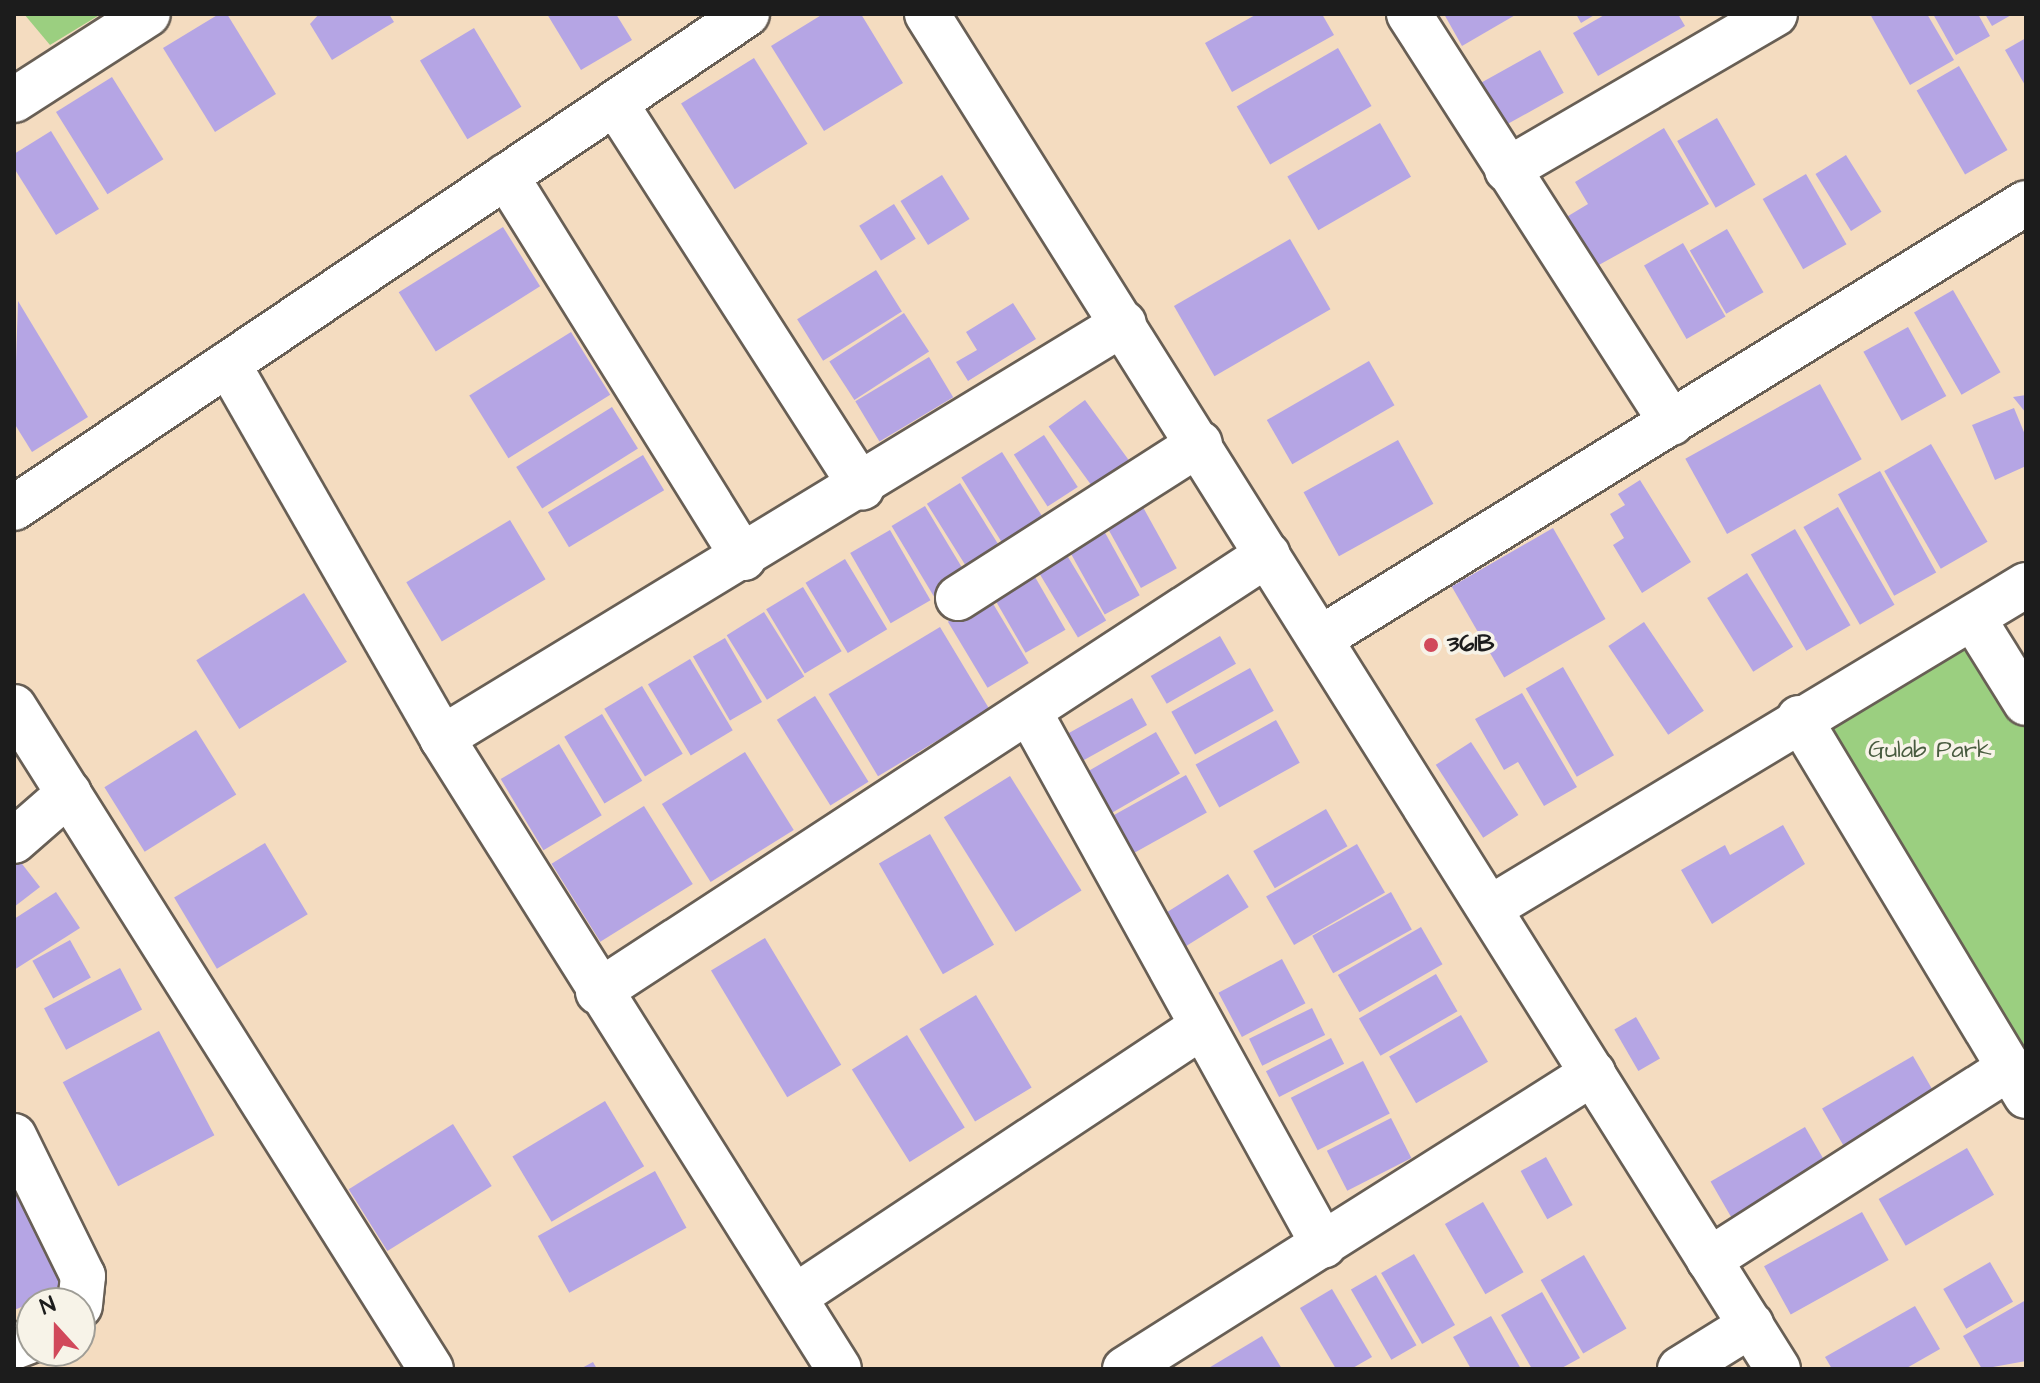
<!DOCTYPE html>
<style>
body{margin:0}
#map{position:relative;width:2040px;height:1383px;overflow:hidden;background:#f4dcc0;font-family:"Architects Daughter",sans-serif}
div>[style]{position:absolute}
.green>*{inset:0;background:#9bcf80}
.building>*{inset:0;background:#b5a5e4;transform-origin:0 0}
.roads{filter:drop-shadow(2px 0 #685f55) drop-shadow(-2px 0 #685f55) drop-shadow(0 2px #685f55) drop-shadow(0 -2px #685f55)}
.minor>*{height:44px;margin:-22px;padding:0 22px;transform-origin:22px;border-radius:22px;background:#fff}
.dots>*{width:22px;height:22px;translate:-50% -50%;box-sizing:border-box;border:4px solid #f7f3e8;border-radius:50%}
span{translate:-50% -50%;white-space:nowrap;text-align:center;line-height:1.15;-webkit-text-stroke:7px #f7f3e8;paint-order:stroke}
.poi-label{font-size:24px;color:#1c1c1c;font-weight:700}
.left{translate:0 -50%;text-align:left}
.park-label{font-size:24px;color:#485b3f}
.frame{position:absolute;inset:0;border:16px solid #1c1c1c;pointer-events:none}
.north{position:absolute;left:16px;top:1287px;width:80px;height:80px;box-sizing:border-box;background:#f7f3e8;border:2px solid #9f9d96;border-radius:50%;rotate:339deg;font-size:22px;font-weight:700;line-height:32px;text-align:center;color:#1c1c1c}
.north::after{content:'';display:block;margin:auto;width:28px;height:36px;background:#d1495b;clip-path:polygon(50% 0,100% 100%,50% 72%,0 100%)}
</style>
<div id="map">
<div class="green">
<i style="clip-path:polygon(24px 14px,101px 14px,50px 45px)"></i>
<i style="clip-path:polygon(1973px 618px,2026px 703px,2026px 1096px,1799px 718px)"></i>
</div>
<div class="building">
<i style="clip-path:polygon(219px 14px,227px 14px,276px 94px,215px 132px,163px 48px)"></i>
<i style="clip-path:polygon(319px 14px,389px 14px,394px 22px,332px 60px,310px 24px)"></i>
<i style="clip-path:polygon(547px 14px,616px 14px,632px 40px,581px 70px)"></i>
<i style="clip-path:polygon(823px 14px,861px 14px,903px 83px,824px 131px,771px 46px)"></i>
<i style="clip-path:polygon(1257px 14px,1322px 14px,1334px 35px,1232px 92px,1205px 43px)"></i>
<i style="clip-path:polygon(1444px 14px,1517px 14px,1462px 46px)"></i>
<i style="clip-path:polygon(1576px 14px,1596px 14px,1581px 23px)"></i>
<i style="clip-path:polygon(1606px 14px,1678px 14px,1685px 26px,1598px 76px,1573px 33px)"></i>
<i style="clip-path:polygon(1870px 14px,1927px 14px,1954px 60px,1910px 85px)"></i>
<i style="clip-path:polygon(1933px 14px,1978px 14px,1990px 36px,1956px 55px)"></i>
<i style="clip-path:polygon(1985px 14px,2013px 14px,1992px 26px)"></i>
<i style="left:474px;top:28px;width:92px;height:63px;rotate:59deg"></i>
<i style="clip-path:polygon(2026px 38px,2026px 87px,2005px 50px)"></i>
<i style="left:1338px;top:48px;width:67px;height:117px;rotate:60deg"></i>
<i style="left:1540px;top:50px;width:49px;height:72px;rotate:61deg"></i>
<i style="left:754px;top:58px;width:101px;height:86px;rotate:58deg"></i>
<i style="left:1959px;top:66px;width:97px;height:49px;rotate:60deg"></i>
<i style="left:112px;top:77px;width:97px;height:66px;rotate:58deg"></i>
<i style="left:1717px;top:118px;width:77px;height:46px;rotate:60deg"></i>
<i style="left:1380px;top:123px;width:62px;height:107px;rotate:60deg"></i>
<i style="clip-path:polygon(1664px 128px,1709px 204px,1579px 276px,1550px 227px,1588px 204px,1575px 182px)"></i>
<i style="clip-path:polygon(51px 131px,99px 209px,56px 235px,14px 168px,14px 154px)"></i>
<i style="left:1846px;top:155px;width:67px;height:36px;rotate:58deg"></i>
<i style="left:1806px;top:174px;width:81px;height:50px;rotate:60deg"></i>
<i style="left:942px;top:175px;width:52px;height:49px;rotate:58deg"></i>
<i style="left:894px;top:204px;width:41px;height:41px;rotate:58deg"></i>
<i style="left:503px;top:227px;width:70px;height:123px;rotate:58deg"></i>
<i style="left:1727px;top:229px;width:73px;height:43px;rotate:60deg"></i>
<i style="left:1290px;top:239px;width:81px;height:134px;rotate:60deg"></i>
<i style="left:1683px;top:243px;width:85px;height:45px;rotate:60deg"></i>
<i style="left:876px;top:270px;width:49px;height:93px;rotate:58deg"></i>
<i style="left:1953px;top:290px;width:95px;height:45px;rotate:60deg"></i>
<i style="clip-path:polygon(18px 301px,88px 417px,32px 452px,14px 423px)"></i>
<i style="clip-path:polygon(1013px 303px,1036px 339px,968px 381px,956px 362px,977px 350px,966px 332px)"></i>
<i style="left:904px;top:313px;width:46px;height:89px;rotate:57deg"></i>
<i style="left:1908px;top:327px;width:79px;height:51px;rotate:61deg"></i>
<i style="left:571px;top:332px;width:74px;height:120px;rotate:58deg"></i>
<i style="left:929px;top:357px;width:47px;height:86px;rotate:59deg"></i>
<i style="left:1369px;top:361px;width:51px;height:118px;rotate:60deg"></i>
<i style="left:1820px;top:384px;width:86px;height:154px;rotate:61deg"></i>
<i style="clip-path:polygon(2026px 395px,2026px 413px,2013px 397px)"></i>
<i style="left:1085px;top:400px;width:74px;height:45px;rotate:54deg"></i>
<i style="left:612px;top:407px;width:49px;height:113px;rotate:58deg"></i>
<i style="clip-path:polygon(2014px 408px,2026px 437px,2026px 466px,1995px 480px,1972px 425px)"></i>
<i style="left:1044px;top:435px;width:62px;height:36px;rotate:57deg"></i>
<i style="left:1398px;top:440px;width:73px;height:108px;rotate:61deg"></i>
<i style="left:1931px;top:444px;width:113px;height:54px;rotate:60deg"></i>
<i style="left:1002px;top:452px;width:80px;height:48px;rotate:58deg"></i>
<i style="left:643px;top:455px;width:41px;height:111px;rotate:59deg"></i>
<i style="left:1880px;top:471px;width:116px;height:48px;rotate:61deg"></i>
<i style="clip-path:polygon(1640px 480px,1691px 562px,1642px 593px,1613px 545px,1624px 538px,1610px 514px,1625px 505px,1618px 494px)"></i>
<i style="left:960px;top:483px;width:83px;height:39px;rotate:58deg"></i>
<i style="left:1139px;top:500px;width:78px;height:41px;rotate:61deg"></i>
<i style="left:925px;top:506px;width:82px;height:39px;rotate:59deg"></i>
<i style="left:1838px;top:507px;width:113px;height:40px;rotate:60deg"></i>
<i style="left:510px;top:520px;width:69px;height:121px;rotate:59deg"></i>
<i style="left:1098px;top:520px;width:86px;height:40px;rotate:61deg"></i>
<i style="left:1553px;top:528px;width:105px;height:117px;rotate:60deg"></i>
<i style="left:1795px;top:529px;width:111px;height:51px;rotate:60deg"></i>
<i style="left:890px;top:530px;width:81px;height:46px;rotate:60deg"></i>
<i style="left:1065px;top:552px;width:80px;height:33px;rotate:59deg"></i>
<i style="left:845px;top:559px;width:82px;height:46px;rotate:59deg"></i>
<i style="left:1031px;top:570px;width:69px;height:46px;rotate:60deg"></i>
<i style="left:1747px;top:573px;width:87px;height:47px;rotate:58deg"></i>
<i style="left:803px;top:587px;width:75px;height:43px;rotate:59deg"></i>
<i style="left:304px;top:593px;width:81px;height:127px;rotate:58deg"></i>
<i style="left:989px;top:597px;width:77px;height:48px;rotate:59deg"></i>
<i style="left:764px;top:612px;width:76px;height:44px;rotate:58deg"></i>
<i style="left:1644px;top:622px;width:107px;height:43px;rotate:56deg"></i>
<i style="left:940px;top:627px;width:96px;height:130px;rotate:59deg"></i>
<i style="left:1220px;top:636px;width:32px;height:80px;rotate:60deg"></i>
<i style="left:725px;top:638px;width:74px;height:37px;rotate:60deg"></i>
<i style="left:690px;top:659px;width:83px;height:49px;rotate:59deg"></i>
<i style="left:1563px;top:667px;width:102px;height:43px;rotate:60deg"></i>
<i style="left:1250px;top:668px;width:49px;height:90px;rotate:61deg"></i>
<i style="left:642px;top:686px;width:79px;height:44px;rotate:59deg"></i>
<i style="clip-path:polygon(1522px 693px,1577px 787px,1544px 806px,1518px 762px,1504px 770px,1475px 719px)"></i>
<i style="left:815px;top:696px;width:101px;height:45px;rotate:58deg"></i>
<i style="left:1132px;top:698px;width:31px;height:83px;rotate:61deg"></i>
<i style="left:602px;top:714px;width:78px;height:44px;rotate:59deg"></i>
<i style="left:1276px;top:720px;width:49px;height:92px;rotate:61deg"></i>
<i style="left:196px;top:730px;width:76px;height:108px;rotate:58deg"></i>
<i style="left:1156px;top:732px;width:48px;height:79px;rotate:60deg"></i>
<i style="left:1471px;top:742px;width:87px;height:42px;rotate:57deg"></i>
<i style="left:559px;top:744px;width:83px;height:68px;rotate:59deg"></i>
<i style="left:745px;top:752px;width:92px;height:98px;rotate:58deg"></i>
<i style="left:1186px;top:775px;width:43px;height:90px;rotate:61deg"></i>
<i style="left:1010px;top:776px;width:135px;height:78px;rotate:58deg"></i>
<i style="left:644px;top:806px;width:92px;height:109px;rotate:58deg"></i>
<i style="left:1326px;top:809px;width:43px;height:84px;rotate:60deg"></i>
<i style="clip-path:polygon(1783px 825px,1805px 864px,1712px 924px,1681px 870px,1725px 845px,1730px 855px)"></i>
<i style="left:930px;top:834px;width:128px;height:59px;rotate:60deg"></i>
<i style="left:265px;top:843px;width:83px;height:106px;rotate:59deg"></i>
<i style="left:1357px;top:844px;width:56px;height:105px;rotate:60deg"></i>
<i style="clip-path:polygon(19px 860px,40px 887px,14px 907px,14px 864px)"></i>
<i style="left:1228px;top:874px;width:39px;height:75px;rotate:58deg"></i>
<i style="clip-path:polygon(56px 892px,80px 928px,14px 970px,14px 919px)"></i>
<i style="left:1391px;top:892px;width:43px;height:90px;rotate:61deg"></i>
<i style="left:1421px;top:927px;width:43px;height:96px;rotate:60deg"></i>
<i style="left:765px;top:938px;width:148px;height:63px;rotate:59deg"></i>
<i style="left:70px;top:940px;width:43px;height:43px;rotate:61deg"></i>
<i style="left:1282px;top:959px;width:50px;height:72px;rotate:62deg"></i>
<i style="left:120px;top:968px;width:47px;height:86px;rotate:62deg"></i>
<i style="left:1436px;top:974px;width:43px;height:89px;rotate:60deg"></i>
<i style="left:976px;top:995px;width:108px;height:66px;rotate:59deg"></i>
<i style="left:1312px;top:1008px;width:30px;height:70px;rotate:64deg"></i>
<i style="left:1461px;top:1015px;width:54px;height:83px;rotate:60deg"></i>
<i style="left:1636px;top:1017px;width:48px;height:25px;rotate:60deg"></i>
<i style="left:159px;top:1031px;width:118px;height:109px;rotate:62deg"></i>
<i style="left:907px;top:1035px;width:109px;height:65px;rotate:58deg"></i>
<i style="left:1331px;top:1038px;width:29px;height:73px;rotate:63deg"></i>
<i style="left:1913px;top:1056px;width:50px;height:105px;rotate:60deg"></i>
<i style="left:1363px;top:1061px;width:59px;height:81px;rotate:63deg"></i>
<i style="left:605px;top:1101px;width:76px;height:108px;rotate:59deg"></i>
<i style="left:1391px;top:1118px;width:45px;height:72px;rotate:63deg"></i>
<i style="left:453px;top:1124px;width:73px;height:123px;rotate:58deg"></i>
<i style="left:1805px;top:1127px;width:50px;height:109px;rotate:60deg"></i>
<i style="clip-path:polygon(14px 1147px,70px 1288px,14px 1310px)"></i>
<i style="left:1967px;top:1148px;width:54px;height:102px;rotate:60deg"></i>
<i style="left:1546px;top:1157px;width:55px;height:29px;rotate:61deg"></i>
<i style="left:655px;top:1171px;width:65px;height:134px;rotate:61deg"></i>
<i style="left:1483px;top:1202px;width:81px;height:44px;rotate:60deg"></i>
<i style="left:1862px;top:1212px;width:55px;height:112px;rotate:61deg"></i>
<i style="left:1414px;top:1254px;width:82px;height:38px;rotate:60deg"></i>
<i style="left:1584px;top:1255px;width:85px;height:50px;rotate:60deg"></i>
<i style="left:1990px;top:1262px;width:46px;height:54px;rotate:60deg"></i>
<i style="left:1376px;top:1275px;width:81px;height:29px;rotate:60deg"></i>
<i style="clip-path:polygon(1332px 1289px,1372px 1357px,1351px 1369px,1336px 1369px,1300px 1308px)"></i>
<i style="clip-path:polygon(1542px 1292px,1580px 1358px,1560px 1369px,1532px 1369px,1501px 1315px)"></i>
<i style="clip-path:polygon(2026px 1300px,2026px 1361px,1982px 1369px,1963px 1336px)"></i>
<i style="clip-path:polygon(1915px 1306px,1940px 1349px,1905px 1369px,1832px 1369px,1825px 1357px)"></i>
<i style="clip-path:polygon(1491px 1316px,1521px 1369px,1471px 1369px,1453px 1337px)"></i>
<i style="clip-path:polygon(1262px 1336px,1282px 1369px,1207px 1369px)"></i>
<i style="clip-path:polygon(593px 1362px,597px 1369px,580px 1369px)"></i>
</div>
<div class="roads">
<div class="minor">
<i style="left:927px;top:14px;width:1600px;rotate:57.87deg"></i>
<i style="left:1409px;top:14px;width:486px;rotate:57.3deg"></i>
<i style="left:14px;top:100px;width:159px;rotate:-32.7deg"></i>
<i style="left:615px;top:103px;width:457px;rotate:57.3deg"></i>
<i style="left:1507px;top:170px;width:310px;rotate:-30.2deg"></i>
<i style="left:506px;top:176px;width:450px;rotate:58.1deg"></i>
<i style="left:228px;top:364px;width:431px;rotate:60.2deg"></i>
<i style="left:442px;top:738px;width:745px;rotate:57.82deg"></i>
<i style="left:14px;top:508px;width:884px;rotate:-33.98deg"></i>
<i style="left:958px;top:598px;width:287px;rotate:-32.6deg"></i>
<i style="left:1973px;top:618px;width:100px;rotate:58.1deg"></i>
<i style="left:1321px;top:638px;width:828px;rotate:-31.68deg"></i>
<i style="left:14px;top:707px;width:782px;rotate:57.79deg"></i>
<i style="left:1031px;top:715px;width:606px;rotate:61.11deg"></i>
<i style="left:1799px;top:718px;width:441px;rotate:59deg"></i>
<i style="left:442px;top:738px;width:798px;rotate:-31.32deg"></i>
<i style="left:14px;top:841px;width:73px;rotate:-41.1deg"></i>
<i style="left:1490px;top:908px;width:626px;rotate:-31.07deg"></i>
<i style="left:598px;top:992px;width:800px;rotate:-33.17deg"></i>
<i style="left:14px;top:1136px;width:156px;rotate:63.8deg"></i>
<i style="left:83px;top:1276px;width:30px;rotate:96deg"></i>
<i style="left:1709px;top:1260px;width:356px;rotate:-32.6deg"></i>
<i style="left:796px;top:1296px;width:486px;rotate:-33.6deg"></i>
<i style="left:14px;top:1347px;width:19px;rotate:-21deg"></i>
<i style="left:1125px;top:1369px;width:554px;rotate:-32.31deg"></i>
<i style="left:1680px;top:1369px;width:84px;rotate:-31.8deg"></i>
</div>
</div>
<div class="dots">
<i style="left:1431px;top:645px;background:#d1495b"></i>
</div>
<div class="poi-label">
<span class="left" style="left:1447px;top:645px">361B</span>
</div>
<div class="park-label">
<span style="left:1930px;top:751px">Gulab Park</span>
</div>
<div class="frame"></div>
<div class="north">N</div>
</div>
